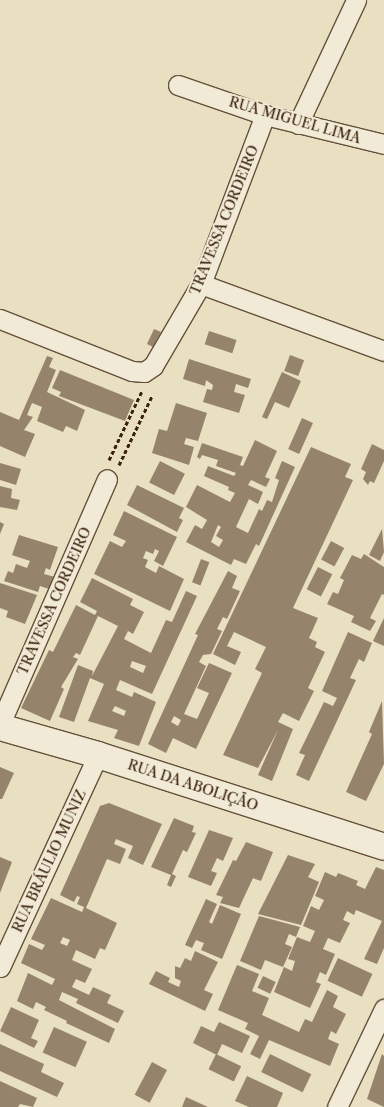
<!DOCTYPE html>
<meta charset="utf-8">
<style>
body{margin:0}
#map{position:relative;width:384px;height:1107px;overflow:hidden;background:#e9dfc1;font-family:"Libre Caslon Text",serif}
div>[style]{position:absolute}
.building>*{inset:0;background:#95846b;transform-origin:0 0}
.path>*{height:3px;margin-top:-1.5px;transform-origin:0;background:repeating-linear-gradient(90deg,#3b220d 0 4px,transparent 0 6.5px)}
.roads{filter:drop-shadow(1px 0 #66513a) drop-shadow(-1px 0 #66513a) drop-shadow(0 1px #66513a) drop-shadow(0 -1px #66513a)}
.street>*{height:19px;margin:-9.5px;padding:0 9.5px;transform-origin:9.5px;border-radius:9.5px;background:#f1ead7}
.secondary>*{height:26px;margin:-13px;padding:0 13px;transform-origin:13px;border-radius:13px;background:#f1ead7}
span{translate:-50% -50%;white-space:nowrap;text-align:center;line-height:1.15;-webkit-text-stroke:4px #f1ead7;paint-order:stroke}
.street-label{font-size:14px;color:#3b220d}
</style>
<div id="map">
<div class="building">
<i style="clip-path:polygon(154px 329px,161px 332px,153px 347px,147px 344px)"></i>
<i style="left:209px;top:331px;width:29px;height:14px;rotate:18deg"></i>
<i style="left:290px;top:355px;width:15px;height:17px;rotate:20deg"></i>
<i style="clip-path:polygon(47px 356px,53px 358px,49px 367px,56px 370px,47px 392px,85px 410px,77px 431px,66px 426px,63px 432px,37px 421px,42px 407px,32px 403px,27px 415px,33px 417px,24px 430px,35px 434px,25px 457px,0 446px,0 412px,19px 420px)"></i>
<i style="clip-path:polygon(189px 359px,251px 379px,248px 388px,236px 384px,234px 392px,245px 395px,239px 413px,203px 402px,207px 389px,212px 390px,213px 385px,206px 380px,205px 386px,183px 379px)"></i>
<i style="clip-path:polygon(60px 370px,134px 400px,125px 421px,59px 396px,61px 392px,52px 388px)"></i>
<i style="clip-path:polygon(282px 372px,301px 381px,289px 408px,275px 402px,267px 419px,262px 417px)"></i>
<i style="clip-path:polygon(176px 403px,207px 413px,198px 441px,186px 438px,184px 444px,194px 447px,189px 465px,152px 453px,159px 429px,167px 431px)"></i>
<i style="left:302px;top:418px;width:12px;height:34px;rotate:24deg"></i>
<i style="clip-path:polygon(evenodd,255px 440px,277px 451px,265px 477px,270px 479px,266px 487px,251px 480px,248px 485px,263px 492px,258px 504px,249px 499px,236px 527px,248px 533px,259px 509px,262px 511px,267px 500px,272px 502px,279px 480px,275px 478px,282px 461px,295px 467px,259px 546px,256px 544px,246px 564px,234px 559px,231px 565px,186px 542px,195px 525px,202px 529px,207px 520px,186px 507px,197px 485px,230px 502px,235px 493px,228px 490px,229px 487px,204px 476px,208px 466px,234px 476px,236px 473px,216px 466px,218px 460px,202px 455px,200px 459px,197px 457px,202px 443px,243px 457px,240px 465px,243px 466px,255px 440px,218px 525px,221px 527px,216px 536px,223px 540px,219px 547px,211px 542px,218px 525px)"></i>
<i style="clip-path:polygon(372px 444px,384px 450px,384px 461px,374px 483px,370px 481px,368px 485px,363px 479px,366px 472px,361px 469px)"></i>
<i style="clip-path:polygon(311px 447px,351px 464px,345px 477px,353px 480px,293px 608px,318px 618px,309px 638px,317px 642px,315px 647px,325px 652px,308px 688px,314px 691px,299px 721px,283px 713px,278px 722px,293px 729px,272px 781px,258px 775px,278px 730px,258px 768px,223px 755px,262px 673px,255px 669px,266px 647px,234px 632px,227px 646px,241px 652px,235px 665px,213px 654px)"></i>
<i style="left:160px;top:461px;width:28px;height:24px;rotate:27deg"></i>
<i style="clip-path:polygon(0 463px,21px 469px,16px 485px,0 480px)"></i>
<i style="clip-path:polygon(137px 485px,184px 508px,179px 518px,183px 520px,177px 532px,127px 505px)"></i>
<i style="clip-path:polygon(0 486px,12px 489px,11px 498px,20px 500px,17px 510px,0 507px)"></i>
<i style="clip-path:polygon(124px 511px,177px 537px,163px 566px,154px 561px,159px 551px,155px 549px,153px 554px,146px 551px,143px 558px,148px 560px,145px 567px,156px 573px,159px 566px,184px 579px,170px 611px,94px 574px,110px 541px,122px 547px,126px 541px,113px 535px)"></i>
<i style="clip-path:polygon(0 522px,4px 524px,0 534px)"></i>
<i style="clip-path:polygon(382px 529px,384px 552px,380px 561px,369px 555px)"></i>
<i style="clip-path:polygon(19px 535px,58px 547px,50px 570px,46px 568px,44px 574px,55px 577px,49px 589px,40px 586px,38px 592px,4px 581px,8px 571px,13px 573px,16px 564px,27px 568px,30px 561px,12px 555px)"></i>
<i style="left:331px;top:541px;width:15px;height:21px;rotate:28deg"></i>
<i style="clip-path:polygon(364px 554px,384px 567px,384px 595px,382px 594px,370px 618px,376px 621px,370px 631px,351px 622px,354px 616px,327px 604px,333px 592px,338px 594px,344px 580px,340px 578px,352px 555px,361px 559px)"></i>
<i style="left:201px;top:559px;width:9px;height:25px;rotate:21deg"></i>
<i style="left:318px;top:567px;width:16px;height:25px;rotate:27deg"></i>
<i style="clip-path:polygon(evenodd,228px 571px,237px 576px,232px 588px,240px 591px,227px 619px,223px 617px,217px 629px,222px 631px,211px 654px,203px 655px,199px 662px,206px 666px,184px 714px,197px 719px,209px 693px,197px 688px,209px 663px,232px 673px,196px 749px,173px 738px,166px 753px,148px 744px,198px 635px,195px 634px,228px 571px,174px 716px,181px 720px,178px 726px,171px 722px,174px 716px)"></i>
<i style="clip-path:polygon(evenodd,92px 578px,133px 599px,130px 605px,144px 612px,133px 634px,128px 631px,124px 639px,151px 653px,166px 620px,172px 622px,186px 591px,197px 596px,152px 694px,120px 680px,116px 690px,132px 697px,134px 692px,156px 702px,139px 746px,114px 738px,118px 730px,88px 721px,104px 684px,90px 678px,74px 722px,59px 717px,78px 665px,93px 671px,92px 676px,118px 626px,98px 616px,80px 655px,76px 653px,73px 657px,78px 659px,61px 687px,64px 689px,50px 721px,21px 708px,49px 650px,53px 652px,76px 605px,95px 615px,97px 611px,80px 602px,92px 578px,132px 661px,146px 666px,143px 673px,130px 667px,132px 661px,92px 578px,115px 706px,126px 711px,124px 716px,112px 711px,115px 706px)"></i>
<i style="clip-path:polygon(0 583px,37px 595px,25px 624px,6px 617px,8px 611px,0 608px)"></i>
<i style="clip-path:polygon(384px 618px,384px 646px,373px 641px)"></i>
<i style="clip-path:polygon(348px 632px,372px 643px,364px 662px,359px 659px,350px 678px,356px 680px,309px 781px,296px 775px,305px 755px,299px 753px,324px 702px,333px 706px,337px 698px,322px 691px)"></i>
<i style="clip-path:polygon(382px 701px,384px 764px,366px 801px,346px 792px,372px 734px,369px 732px)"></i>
<i style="clip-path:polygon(0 767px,14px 773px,2px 799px,0 799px)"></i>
<i style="clip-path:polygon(evenodd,109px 803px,162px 824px,143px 865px,128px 858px,133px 846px,116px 839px,114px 844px,126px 849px,120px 864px,107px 859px,86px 908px,117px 923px,105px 950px,100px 948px,95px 959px,76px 950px,72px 960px,92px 969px,85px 983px,76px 979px,72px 987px,89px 995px,93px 987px,111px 995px,107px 1003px,124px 1011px,118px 1023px,76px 1003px,78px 999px,62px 992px,59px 1000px,115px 1029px,109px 1043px,66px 1023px,67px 1021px,44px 1010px,46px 1007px,36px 1002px,33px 1009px,17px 1001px,28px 973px,52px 985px,55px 979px,21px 963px,29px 944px,42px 950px,45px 945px,31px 939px,51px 898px,82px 912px,84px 907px,77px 904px,80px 897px,77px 896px,74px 902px,60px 895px,100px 806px,109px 803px,63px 937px,70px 940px,67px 946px,60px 943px,63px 937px)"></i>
<i style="clip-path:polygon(174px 818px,194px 826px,192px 832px,196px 833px,187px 852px,183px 850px,172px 874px,176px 876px,171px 887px,167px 885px,171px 875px,151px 867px)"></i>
<i style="clip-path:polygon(209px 830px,233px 838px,223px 861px,217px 858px,211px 871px,217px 873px,211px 886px,188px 877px)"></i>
<i style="clip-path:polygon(246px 842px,273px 852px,261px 881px,253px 878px,239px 908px,220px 903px,223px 897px,216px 895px,233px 860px,236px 861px)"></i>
<i style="clip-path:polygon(288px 855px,315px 864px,308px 877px,319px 882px,301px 925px,258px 914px)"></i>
<i style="clip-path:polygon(0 857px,12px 862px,0 893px)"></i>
<i style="clip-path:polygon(376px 867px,384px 870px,384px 948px,377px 964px,364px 959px,382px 921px,356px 910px,354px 915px,347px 911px,343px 920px,350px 923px,340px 943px,328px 938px,323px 949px,335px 954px,326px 975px,320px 972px,316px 982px,321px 984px,310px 1008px,274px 992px,284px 967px,292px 971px,295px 961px,288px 959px,297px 937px,310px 942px,315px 931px,303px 926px,311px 906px,319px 910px,324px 900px,315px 896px,325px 872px,336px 877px,338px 873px,358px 881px,356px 885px,365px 889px)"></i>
<i style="clip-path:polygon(206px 899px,217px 904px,209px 922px,212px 924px,220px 905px,241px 914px,222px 959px,201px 950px,204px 943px,196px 940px,192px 948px,185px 945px)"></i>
<i style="clip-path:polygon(259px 916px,300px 927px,296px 937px,289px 934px,285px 944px,292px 947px,283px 967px,265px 960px,261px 970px,240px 961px)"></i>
<i style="clip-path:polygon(195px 951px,218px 962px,204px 990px,213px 994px,205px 1011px,149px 984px,156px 971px,170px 978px,168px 982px,179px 987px,181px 981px,175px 978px,175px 966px,180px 968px,185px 958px,191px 961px)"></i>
<i style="left:338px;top:958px;width:38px;height:25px;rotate:25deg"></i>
<i style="clip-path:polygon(237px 965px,259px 974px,252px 991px,269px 998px,262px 1015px,299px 1032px,305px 1019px,312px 1022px,327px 990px,338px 996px,333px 1007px,346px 1014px,336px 1034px,331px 1031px,328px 1039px,339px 1044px,330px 1066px,269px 1040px,260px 1059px,250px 1054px,259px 1036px,245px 1029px,248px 1023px,218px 1010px)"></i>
<i style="left:263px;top:976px;width:14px;height:13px;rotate:25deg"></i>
<i style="clip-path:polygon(11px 1007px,39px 1020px,31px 1038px,38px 1041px,34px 1048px,0 1031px)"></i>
<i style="clip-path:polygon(219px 1022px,250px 1036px,242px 1053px,222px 1044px,217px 1055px,193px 1043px,201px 1026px,214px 1032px)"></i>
<i style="left:54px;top:1027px;width:36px;height:28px;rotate:24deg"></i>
<i style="clip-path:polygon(0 1044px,44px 1064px,41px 1072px,64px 1083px,57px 1097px,0 1071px)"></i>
<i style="left:216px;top:1054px;width:28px;height:17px;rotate:26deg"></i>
<i style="left:270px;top:1054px;width:46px;height:20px;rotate:26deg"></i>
<i style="clip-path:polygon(382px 1054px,384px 1056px,384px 1107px,367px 1099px)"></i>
<i style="left:152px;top:1062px;width:17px;height:37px;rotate:28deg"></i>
<i style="clip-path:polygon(247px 1076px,283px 1093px,277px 1107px,249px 1107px,235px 1101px)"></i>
<i style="clip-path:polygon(0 1081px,37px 1098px,33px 1107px,20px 1104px,18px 1107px,0 1107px)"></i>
<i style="clip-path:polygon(186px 1097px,208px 1107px,182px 1107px)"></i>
</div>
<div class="path">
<i style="left:109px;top:460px;width:76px;rotate:-64.4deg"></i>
<i style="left:119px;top:465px;width:76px;rotate:-64.4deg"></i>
</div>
<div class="roads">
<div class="street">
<i style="left:178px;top:85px;width:92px;rotate:19deg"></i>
<i style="left:265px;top:115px;width:122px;rotate:13.7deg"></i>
<i style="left:298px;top:124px;width:137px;rotate:-64.9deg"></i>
<i style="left:201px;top:284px;width:195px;rotate:20.1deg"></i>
<i style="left:0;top:319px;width:142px;rotate:21.5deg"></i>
<i style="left:132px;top:371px;width:12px;rotate:5deg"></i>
<i style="left:144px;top:372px;width:11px;rotate:-34deg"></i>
<i style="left:153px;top:366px;width:95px;rotate:-59.7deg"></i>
<i style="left:201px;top:284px;width:181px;rotate:-69.3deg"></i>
<i style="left:0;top:724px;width:267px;rotate:-66.4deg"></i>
<i style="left:0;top:967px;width:234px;rotate:-65.2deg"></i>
<i style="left:337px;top:1107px;width:109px;rotate:-64.4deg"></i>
</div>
<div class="secondary">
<i style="left:0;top:727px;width:102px;rotate:15.9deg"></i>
<i style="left:98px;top:755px;width:300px;rotate:17.8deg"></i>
</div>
</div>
<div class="street-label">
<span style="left:295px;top:120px;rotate:16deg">RUA MIGUEL LIMA</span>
<span style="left:224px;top:220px;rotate:-68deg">TRAVESSA CORDEIRO</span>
<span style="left:54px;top:601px;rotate:-66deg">TRAVESSA CORDEIRO</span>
<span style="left:193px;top:785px;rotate:18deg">RUA DA ABOLIÇÃO</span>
<span style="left:49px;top:861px;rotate:-65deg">RUA BRÁULIO MUNIZ</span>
</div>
</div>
